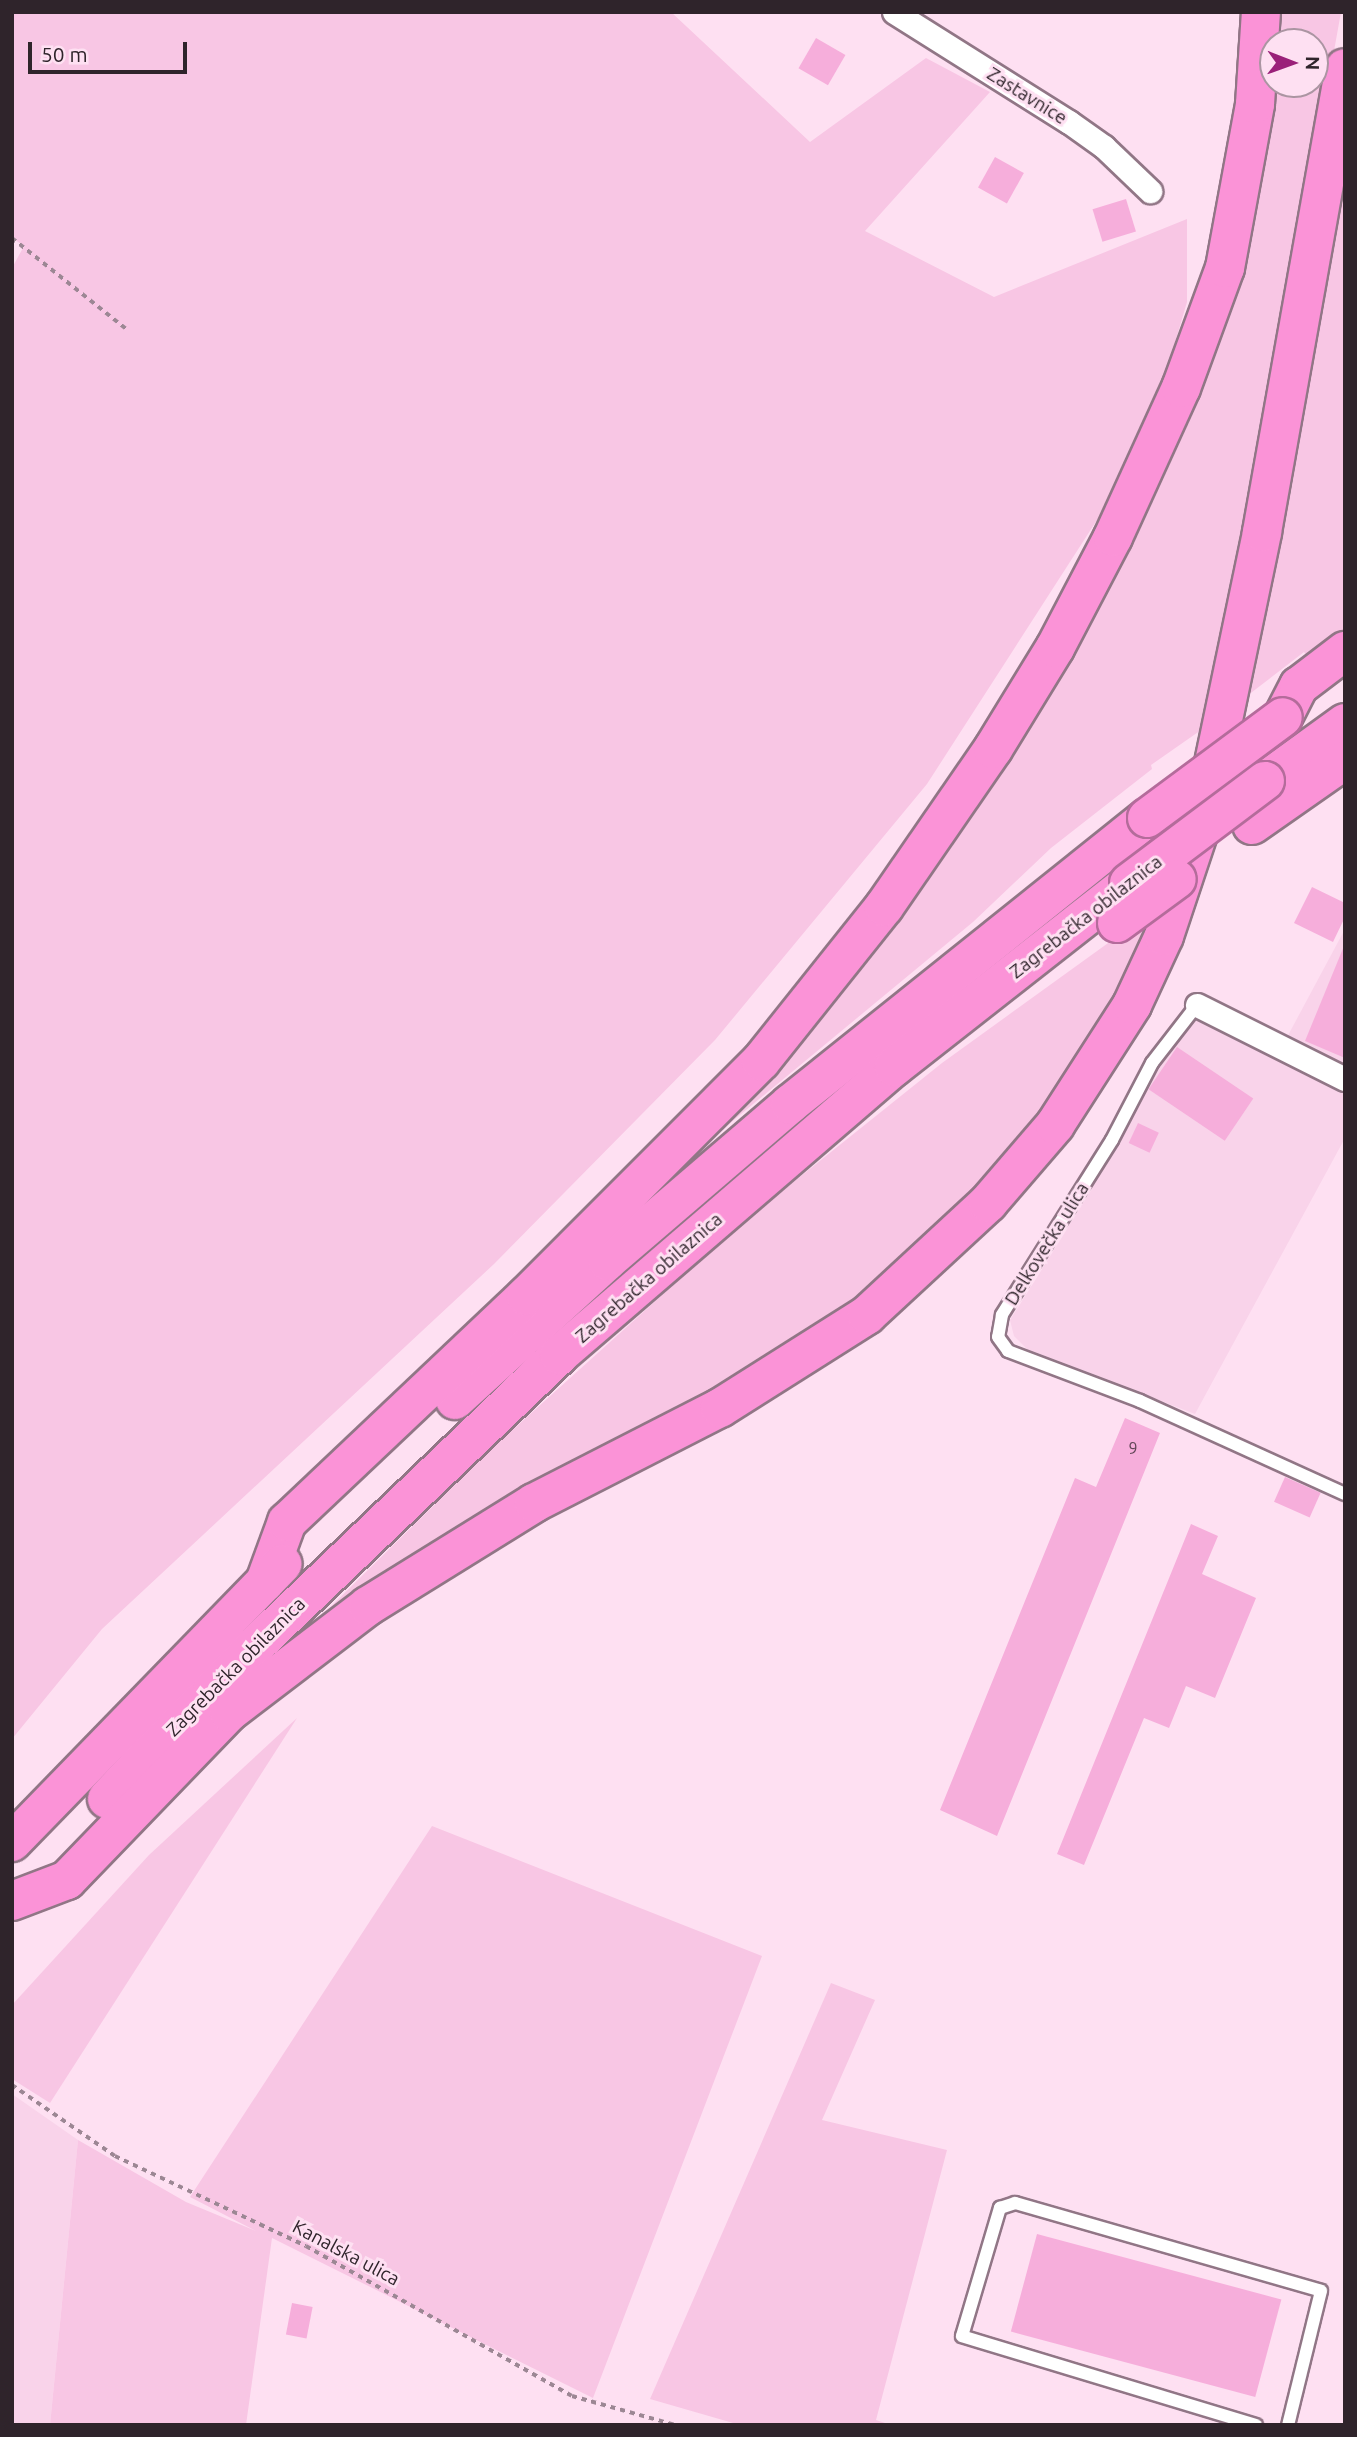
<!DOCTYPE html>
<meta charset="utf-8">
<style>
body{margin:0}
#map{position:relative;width:1357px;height:2437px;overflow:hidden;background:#fee0f2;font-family:Ubuntu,sans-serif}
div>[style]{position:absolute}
.built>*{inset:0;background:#f9d3ea}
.green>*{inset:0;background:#f8c6e4}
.building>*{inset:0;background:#f6aedb;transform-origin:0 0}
.path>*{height:3.5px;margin-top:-1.75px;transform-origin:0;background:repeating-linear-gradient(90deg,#9c8794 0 5px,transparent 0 10px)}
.roads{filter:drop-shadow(2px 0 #917686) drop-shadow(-2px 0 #917686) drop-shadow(0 2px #917686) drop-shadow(0 -2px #917686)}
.lane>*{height:12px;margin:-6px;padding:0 6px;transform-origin:6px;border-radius:6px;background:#fff}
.street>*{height:23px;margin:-11.5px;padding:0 11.5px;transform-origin:11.5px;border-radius:11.5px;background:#fff}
.highway>*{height:38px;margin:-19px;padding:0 19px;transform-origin:19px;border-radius:19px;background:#fb93d7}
.bridges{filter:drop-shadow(2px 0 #b46c9b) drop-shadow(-2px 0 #b46c9b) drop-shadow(0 2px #b46c9b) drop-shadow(0 -2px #b46c9b)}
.highway-bridge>*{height:38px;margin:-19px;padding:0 19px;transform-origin:19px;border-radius:19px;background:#fb93d7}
span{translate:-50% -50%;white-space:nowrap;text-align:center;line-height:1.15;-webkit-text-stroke:6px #fee0f2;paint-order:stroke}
.number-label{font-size:16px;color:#614657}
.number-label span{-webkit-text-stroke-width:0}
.street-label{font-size:19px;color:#2f242b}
.frame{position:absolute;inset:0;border:14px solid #2f242b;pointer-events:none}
.north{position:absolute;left:1259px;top:28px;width:70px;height:70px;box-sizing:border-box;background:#fee0f2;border:2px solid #ab95a2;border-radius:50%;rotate:91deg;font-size:19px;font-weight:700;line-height:28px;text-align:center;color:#2f242b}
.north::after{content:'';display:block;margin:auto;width:24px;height:32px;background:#9a2079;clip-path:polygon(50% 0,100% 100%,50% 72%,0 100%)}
.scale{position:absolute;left:28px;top:42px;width:159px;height:32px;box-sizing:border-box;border:4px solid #2f242b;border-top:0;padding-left:9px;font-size:21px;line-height:24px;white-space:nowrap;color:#2f242b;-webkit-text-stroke:5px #fee0f2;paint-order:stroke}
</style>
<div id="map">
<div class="built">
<i style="clip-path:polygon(1345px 929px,1345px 1069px,1285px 1041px)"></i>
<i style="clip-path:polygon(1193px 1017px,1345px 1091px,1345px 1138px,1195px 1414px,1028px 1350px,1014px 1336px,1010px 1320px,1076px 1214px,1169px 1047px)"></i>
<i style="clip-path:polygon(12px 2094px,78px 2140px,50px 2425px,12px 2425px)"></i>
</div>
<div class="green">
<i style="clip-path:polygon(12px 12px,671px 12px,810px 142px,926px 58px,990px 92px,865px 231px,994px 297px,1187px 219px,1187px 302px,1159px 397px,1115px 492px,927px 784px,715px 1040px,494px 1264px,102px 1629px,12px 1739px,12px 268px,24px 246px,12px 238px)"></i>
<i style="clip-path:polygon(evenodd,1274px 12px,1341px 12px,1214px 721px,1151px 765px,1152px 769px,1051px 848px,973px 922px,694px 1153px,1158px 473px,1274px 12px,1273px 42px,1315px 42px,1315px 84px,1273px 84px,1273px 42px)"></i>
<i style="clip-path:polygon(1345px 135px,1345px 629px,1307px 656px,1304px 652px,1243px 699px)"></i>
<i style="clip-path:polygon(1158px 907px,1125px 983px,1016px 1152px,853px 1308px,312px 1625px,488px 1452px,741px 1224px,942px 1063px)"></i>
<i style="clip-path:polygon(297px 1718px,50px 2103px,12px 2079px,12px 2005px,149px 1855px)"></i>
<i style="clip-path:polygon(432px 1826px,762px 1956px,593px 2398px,272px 2238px,246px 2425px,50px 2425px,78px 2140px,186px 2202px,256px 2231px,190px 2197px)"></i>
<i style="clip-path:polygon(831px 1983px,875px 2000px,822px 2120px,947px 2150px,876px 2420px,891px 2425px,740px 2425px,650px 2399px)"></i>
</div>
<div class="building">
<i style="left:816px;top:38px;width:34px;height:35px;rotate:30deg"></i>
<i style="left:995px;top:157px;width:33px;height:35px;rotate:29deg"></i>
<i style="left:1126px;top:199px;width:34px;height:35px;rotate:73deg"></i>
<i style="clip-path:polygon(1312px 887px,1345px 903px,1345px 917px,1333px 942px,1294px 923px)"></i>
<i style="clip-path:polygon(1344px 946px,1345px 947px,1345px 1058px,1305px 1041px)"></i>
<i style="left:1177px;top:1047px;width:92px;height:51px;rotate:34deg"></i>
<i style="left:1138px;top:1123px;width:23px;height:22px;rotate:25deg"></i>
<i style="clip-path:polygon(1125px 1418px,1160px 1433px,997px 1836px,940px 1810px,1075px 1478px,1096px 1487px)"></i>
<i style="left:1285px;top:1477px;width:39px;height:27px;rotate:24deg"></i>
<i style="clip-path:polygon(1191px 1524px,1218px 1536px,1202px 1574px,1256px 1598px,1215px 1698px,1186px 1686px,1169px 1728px,1144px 1718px,1084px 1865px,1057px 1854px)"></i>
<i style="left:1037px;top:2234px;width:253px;height:101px;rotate:15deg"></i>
<i style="left:292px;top:2303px;width:21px;height:32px;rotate:11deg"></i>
</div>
<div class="path">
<i style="left:12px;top:238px;width:149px;rotate:38.5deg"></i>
<i style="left:12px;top:2085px;width:125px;rotate:34.6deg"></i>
<i style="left:115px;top:2156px;width:211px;rotate:25.2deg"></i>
<i style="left:306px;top:2246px;width:305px;rotate:29.4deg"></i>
<i style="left:572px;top:2396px;width:107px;rotate:15.7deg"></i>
</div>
<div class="roads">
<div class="lane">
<i style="left:1197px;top:1005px;width:73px;rotate:127.8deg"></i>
<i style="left:1152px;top:1063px;width:87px;rotate:117.5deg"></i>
<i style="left:1112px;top:1140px;width:207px;rotate:122.2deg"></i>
<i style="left:1002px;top:1315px;width:22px;rotate:100deg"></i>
<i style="left:998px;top:1337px;width:17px;rotate:54deg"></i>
<i style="left:1008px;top:1351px;width:141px;rotate:20.7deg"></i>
<i style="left:1140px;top:1401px;width:225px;rotate:24.4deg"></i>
<i style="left:1256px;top:2425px;width:307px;rotate:-163.2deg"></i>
<i style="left:962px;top:2336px;width:134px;rotate:-73.5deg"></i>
<i style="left:1000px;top:2208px;width:16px;rotate:-18deg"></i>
<i style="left:1015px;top:2203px;width:318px;rotate:16deg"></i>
<i style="left:1321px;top:2291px;width:138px;rotate:103.8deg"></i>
</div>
<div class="street">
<i style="left:894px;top:12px;width:207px;rotate:32.2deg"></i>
<i style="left:1069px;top:122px;width:43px;rotate:35.5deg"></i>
<i style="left:1104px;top:147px;width:64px;rotate:43.7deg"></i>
<i style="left:1197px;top:1005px;width:165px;rotate:26.6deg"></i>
</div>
<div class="highway">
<i style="left:1283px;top:717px;width:35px;rotate:-63deg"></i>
<i style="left:1299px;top:686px;width:58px;rotate:-37.3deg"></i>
<i style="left:1265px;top:781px;width:99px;rotate:-35.9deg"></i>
<i style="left:1252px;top:825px;width:113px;rotate:-35deg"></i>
<i style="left:455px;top:1400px;width:206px;rotate:-42.4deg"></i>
<i style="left:607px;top:1261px;width:241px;rotate:-40.6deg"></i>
<i style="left:790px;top:1104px;width:457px;rotate:-38.7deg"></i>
<i style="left:265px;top:1582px;width:64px;rotate:-69.9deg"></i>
<i style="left:287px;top:1522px;width:329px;rotate:-43.4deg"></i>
<i style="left:526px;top:1296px;width:332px;rotate:-45deg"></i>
<i style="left:761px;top:1061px;width:197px;rotate:-51.4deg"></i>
<i style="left:884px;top:907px;width:192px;rotate:-55.4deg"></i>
<i style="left:993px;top:749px;width:119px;rotate:-58.5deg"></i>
<i style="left:1055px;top:648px;width:125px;rotate:-62.4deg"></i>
<i style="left:1113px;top:537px;width:164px;rotate:-65.5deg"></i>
<i style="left:1181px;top:388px;width:128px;rotate:-69.9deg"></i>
<i style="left:1225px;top:268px;width:167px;rotate:-79.6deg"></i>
<i style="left:1255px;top:104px;width:92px;rotate:-86.3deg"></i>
<i style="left:107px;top:1799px;width:155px;rotate:-46.8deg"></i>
<i style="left:213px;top:1686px;width:479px;rotate:-43.7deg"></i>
<i style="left:559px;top:1355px;width:442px;rotate:-40.7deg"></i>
<i style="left:894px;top:1067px;width:298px;rotate:-38.1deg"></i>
<i style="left:12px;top:1842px;width:388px;rotate:-45.8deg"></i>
<i style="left:12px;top:1901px;width:59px;rotate:-20.9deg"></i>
<i style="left:67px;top:1880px;width:233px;rotate:-46deg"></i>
<i style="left:229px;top:1712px;width:175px;rotate:-37.3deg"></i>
<i style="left:368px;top:1606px;width:195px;rotate:-31.8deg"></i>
<i style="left:534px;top:1503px;width:209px;rotate:-27.1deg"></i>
<i style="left:720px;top:1408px;width:174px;rotate:-32.3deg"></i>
<i style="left:867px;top:1315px;width:165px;rotate:-42.8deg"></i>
<i style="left:988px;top:1203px;width:103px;rotate:-49.3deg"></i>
<i style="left:1055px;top:1125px;width:143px;rotate:-57.3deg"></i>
<i style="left:1132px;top:1005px;width:76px;rotate:-65.1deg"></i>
<i style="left:1164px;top:936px;width:117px;rotate:-71.6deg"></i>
<i style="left:1201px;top:825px;width:299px;rotate:-78.2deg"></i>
<i style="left:1262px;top:532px;width:471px;rotate:-79.9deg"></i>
</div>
</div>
<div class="bridges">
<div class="highway-bridge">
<i style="left:1147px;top:818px;width:169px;rotate:-36.6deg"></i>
<i style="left:1129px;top:883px;width:170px;rotate:-36.9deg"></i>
<i style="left:1117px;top:923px;width:74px;rotate:-36.3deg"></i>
</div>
</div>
<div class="number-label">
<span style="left:1133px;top:1448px">9</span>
</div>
<div class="street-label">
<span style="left:1027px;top:96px;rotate:32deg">Zastavnice</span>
<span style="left:1086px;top:917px;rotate:-38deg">Zagrebačka obilaznica</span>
<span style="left:1047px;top:1244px;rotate:-58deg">Delkovečka ulica</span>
<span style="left:649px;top:1278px;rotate:-41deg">Zagrebačka obilaznica</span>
<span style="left:236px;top:1667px;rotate:-45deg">Zagrebačka obilaznica</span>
<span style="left:346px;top:2253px;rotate:28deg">Kanalska ulica</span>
</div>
<div class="frame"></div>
<div class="north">N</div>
<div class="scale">50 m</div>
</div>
